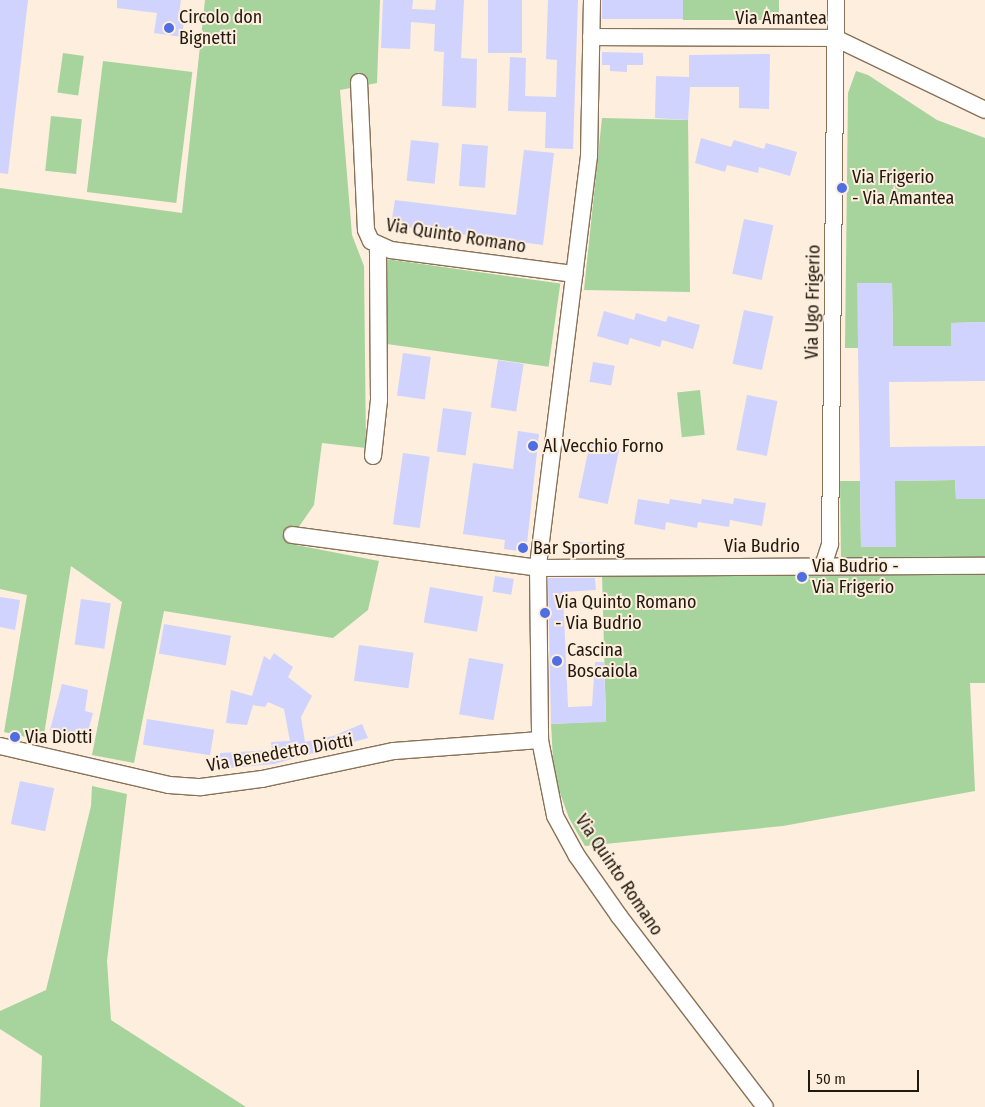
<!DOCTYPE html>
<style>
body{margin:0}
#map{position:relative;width:985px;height:1107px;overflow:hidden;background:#fdeedd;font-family:"Fira Sans Condensed",sans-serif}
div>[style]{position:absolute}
.green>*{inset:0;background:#a7d39d;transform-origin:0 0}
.building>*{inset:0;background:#cfd3fe;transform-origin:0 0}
.roads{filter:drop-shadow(1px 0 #887258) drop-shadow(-1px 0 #887258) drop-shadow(0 1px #887258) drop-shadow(0 -1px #887258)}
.minor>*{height:16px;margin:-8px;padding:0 8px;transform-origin:8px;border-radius:8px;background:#fff}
.dots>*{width:14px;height:14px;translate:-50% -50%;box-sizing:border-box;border:2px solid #fdeedd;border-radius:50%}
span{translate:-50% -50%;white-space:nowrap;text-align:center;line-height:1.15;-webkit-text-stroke:4px #fdeedd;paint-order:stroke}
.poi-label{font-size:18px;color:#21180e}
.left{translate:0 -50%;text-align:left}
.street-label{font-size:18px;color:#21180e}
.scale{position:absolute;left:808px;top:1070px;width:111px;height:22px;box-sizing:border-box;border:2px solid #21180e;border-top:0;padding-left:6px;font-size:15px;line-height:18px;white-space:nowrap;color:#21180e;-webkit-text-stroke:4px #fdeedd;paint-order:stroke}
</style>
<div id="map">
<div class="green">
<i style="clip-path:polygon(205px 0,380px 0,377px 83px,340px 90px,352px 235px,364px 266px,366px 448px,322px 443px,314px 505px,298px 528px,296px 545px,379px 561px,368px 610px,333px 638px,164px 611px,134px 763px,92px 755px,122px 602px,71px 566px,43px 741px,4px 732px,27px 595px,0 589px,0 188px,182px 213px)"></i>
<i style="left:683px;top:0;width:96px;height:20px"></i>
<i style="left:63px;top:53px;width:21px;height:40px;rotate:8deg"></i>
<i style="left:103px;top:61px;width:90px;height:132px;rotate:7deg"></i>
<i style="clip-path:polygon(856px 71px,868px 75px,937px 120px,985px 138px,985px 322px,951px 323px,951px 346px,893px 346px,892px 283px,858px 283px,858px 348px,845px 348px,848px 93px)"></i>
<i style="left:51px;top:116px;width:31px;height:55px;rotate:6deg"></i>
<i style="clip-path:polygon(602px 118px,688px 120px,690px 292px,584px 290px)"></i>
<i style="left:386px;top:259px;width:176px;height:84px;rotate:8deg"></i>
<i style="left:700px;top:390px;width:45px;height:23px;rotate:84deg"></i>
<i style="clip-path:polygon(955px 480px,956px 499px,985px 499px,985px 558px,841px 560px,840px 481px,860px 481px,861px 547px,895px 547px,895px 481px)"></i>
<i style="clip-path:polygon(602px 574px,985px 575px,985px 683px,970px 683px,975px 791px,783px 826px,585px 846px,569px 818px,554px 776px,551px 724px,606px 721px)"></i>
<i style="clip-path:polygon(92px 786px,127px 794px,107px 961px,111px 1020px,246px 1107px,40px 1107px,42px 1056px,0 1029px,0 1011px,46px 990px,91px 806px)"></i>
</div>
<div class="building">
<i style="clip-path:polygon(0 0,28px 0,8px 174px,0 173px)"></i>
<i style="clip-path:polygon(117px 0,181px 0,178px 21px,184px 22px,182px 37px,154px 33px,157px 13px,117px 8px)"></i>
<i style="clip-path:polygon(383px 0,413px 0,412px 9px,435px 10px,436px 0,464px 0,461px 58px,477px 59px,476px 108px,442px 106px,444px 52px,434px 51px,435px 24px,411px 22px,410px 49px,381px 48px)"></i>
<i style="left:488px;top:0;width:34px;height:53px"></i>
<i style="clip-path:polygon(548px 0,578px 0,573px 149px,545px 148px,546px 112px,508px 111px,510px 57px,526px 58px,525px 96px,556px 97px,557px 60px,546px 59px)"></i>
<i style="left:602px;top:0;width:81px;height:19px"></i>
<i style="clip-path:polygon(602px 52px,643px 53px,643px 65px,627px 65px,627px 72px,610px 71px,610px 65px,602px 65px)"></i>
<i style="clip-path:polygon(770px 54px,769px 109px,739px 108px,739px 87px,690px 87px,688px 120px,655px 118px,656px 76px,689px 77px,689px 55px)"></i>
<i style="clip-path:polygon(701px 138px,731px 147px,734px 140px,764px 149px,766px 143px,797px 152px,790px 176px,759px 167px,758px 173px,727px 165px,725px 172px,695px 163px)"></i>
<i style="left:411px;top:140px;width:28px;height:41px;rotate:6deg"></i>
<i style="left:462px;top:144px;width:26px;height:42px;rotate:4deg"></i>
<i style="clip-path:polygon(524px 150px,554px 153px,543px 245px,391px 225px,395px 200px,516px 215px)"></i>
<i style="left:744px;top:219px;width:30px;height:56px;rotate:12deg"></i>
<i style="clip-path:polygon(857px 283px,892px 283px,893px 346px,951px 346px,951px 323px,985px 322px,985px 381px,889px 382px,890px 447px,985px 446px,985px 499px,956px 499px,955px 480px,895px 481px,896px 547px,861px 547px)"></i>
<i style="left:744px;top:310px;width:30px;height:55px;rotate:12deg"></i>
<i style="clip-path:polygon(604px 311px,634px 320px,636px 313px,666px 322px,668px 316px,700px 325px,693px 349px,662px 340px,660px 347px,630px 338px,628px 345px,597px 336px)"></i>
<i style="left:403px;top:353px;width:28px;height:43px;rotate:8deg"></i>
<i style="left:498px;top:360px;width:26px;height:48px;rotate:9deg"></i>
<i style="left:593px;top:362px;width:22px;height:20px;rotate:10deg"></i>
<i style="left:747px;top:395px;width:31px;height:56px;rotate:11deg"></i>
<i style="left:443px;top:408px;width:29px;height:44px;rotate:8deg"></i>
<i style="clip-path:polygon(518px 431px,539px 434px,526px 552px,504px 549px,505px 540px,463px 534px,473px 463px,513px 469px)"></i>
<i style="left:590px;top:443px;width:30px;height:56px;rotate:12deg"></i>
<i style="left:403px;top:453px;width:27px;height:72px;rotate:8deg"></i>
<i style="clip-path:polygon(734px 498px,766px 503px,762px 526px,730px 520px,729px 527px,698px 522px,697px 528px,666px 522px,665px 530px,634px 524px,638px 499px,669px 504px,670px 499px,701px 504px,702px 499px,733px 504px)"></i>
<i style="left:575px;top:542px;width:25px;height:12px"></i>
<i style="left:495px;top:576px;width:19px;height:16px;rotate:9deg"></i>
<i style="clip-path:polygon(548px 578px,595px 578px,596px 590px,563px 592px,568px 707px,592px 706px,595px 662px,604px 662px,606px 722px,551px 724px)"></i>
<i style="left:430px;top:587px;width:54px;height:36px;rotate:10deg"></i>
<i style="clip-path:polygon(0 597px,20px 600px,15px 630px,0 627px)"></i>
<i style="left:81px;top:599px;width:30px;height:46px;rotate:8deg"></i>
<i style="left:164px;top:624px;width:68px;height:30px;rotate:10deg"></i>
<i style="left:359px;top:645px;width:55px;height:36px;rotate:8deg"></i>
<i style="clip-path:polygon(274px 653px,293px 667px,288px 677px,312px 696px,301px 717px,305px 742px,333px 736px,362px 724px,368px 738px,274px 764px,219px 769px,220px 753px,272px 750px,271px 742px,290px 741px,284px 709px,268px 702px,265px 707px,253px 705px,247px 725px,226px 723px,231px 690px,252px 696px,264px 656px,270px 660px)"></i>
<i style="left:469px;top:658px;width:35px;height:57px;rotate:10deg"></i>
<i style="clip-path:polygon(62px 684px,88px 690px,85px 711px,93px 713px,86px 739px,50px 730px)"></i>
<i style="left:147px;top:719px;width:68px;height:26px;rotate:9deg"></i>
<i style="left:20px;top:781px;width:35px;height:44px;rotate:12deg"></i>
</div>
<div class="roads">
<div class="minor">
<i style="left:592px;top:0;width:156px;rotate:91.1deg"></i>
<i style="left:589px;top:156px;width:415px;rotate:97.1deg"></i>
<i style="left:538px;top:568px;width:172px;rotate:89.3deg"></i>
<i style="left:540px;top:740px;width:77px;rotate:78.8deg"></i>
<i style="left:555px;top:816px;width:46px;rotate:61.2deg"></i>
<i style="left:577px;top:856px;width:73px;rotate:55deg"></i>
<i style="left:619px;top:916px;width:240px;rotate:52.6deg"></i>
<i style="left:591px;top:37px;width:244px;rotate:0.2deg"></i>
<i style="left:835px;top:38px;width:166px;rotate:25.6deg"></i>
<i style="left:359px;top:82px;width:148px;rotate:87.3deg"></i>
<i style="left:366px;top:230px;width:12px;rotate:66deg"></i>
<i style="left:371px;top:241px;width:22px;rotate:24deg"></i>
<i style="left:391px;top:250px;width:185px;rotate:7.5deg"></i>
<i style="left:373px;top:456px;width:56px;rotate:-83.9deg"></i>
<i style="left:379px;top:400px;width:154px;rotate:-90.4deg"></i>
<i style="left:292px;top:535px;width:248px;rotate:7.6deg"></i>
<i style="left:538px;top:568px;width:447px;rotate:-0.3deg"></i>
<i style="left:823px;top:566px;width:23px;rotate:-72deg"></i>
<i style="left:830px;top:544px;width:544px;rotate:-89.37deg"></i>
<i style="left:0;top:746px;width:173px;rotate:13deg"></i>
<i style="left:169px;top:785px;width:32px;rotate:4deg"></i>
<i style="left:201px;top:787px;width:62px;rotate:-7.5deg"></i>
<i style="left:262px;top:779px;width:135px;rotate:-12deg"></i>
<i style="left:394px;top:751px;width:146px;rotate:-4.3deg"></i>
</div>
</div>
<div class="dots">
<i style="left:169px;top:28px;background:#4e6ee2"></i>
<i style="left:842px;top:188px;background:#4e6ee2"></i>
<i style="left:533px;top:446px;background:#4e6ee2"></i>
<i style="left:523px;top:548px;background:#4e6ee2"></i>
<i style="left:802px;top:577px;background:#4e6ee2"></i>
<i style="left:545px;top:613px;background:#4e6ee2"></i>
<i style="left:557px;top:661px;background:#4e6ee2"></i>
<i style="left:15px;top:737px;background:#4e6ee2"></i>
</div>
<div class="poi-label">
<span class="left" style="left:179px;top:28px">Circolo don<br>Bignetti</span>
<span class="left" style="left:852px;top:188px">Via Frigerio<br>- Via Amantea</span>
<span class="left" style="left:543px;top:446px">Al Vecchio Forno</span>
<span class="left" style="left:533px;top:548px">Bar Sporting</span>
<span class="left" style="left:812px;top:577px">Via Budrio -<br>Via Frigerio</span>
<span class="left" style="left:555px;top:613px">Via Quinto Romano<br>- Via Budrio</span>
<span class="left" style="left:567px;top:661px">Cascina<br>Boscaiola</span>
<span class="left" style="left:25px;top:737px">Via Diotti</span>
</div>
<div class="street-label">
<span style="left:781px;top:18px">Via Amantea</span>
<span style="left:456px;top:236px;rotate:9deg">Via Quinto Romano</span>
<span style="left:813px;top:302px;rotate:-89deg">Via Ugo Frigerio</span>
<span style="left:762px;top:546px">Via Budrio</span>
<span style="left:280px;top:753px;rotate:-10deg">Via Benedetto Diotti</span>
<span style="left:619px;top:875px;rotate:56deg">Via Quinto Romano</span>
</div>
<div class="scale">50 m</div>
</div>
